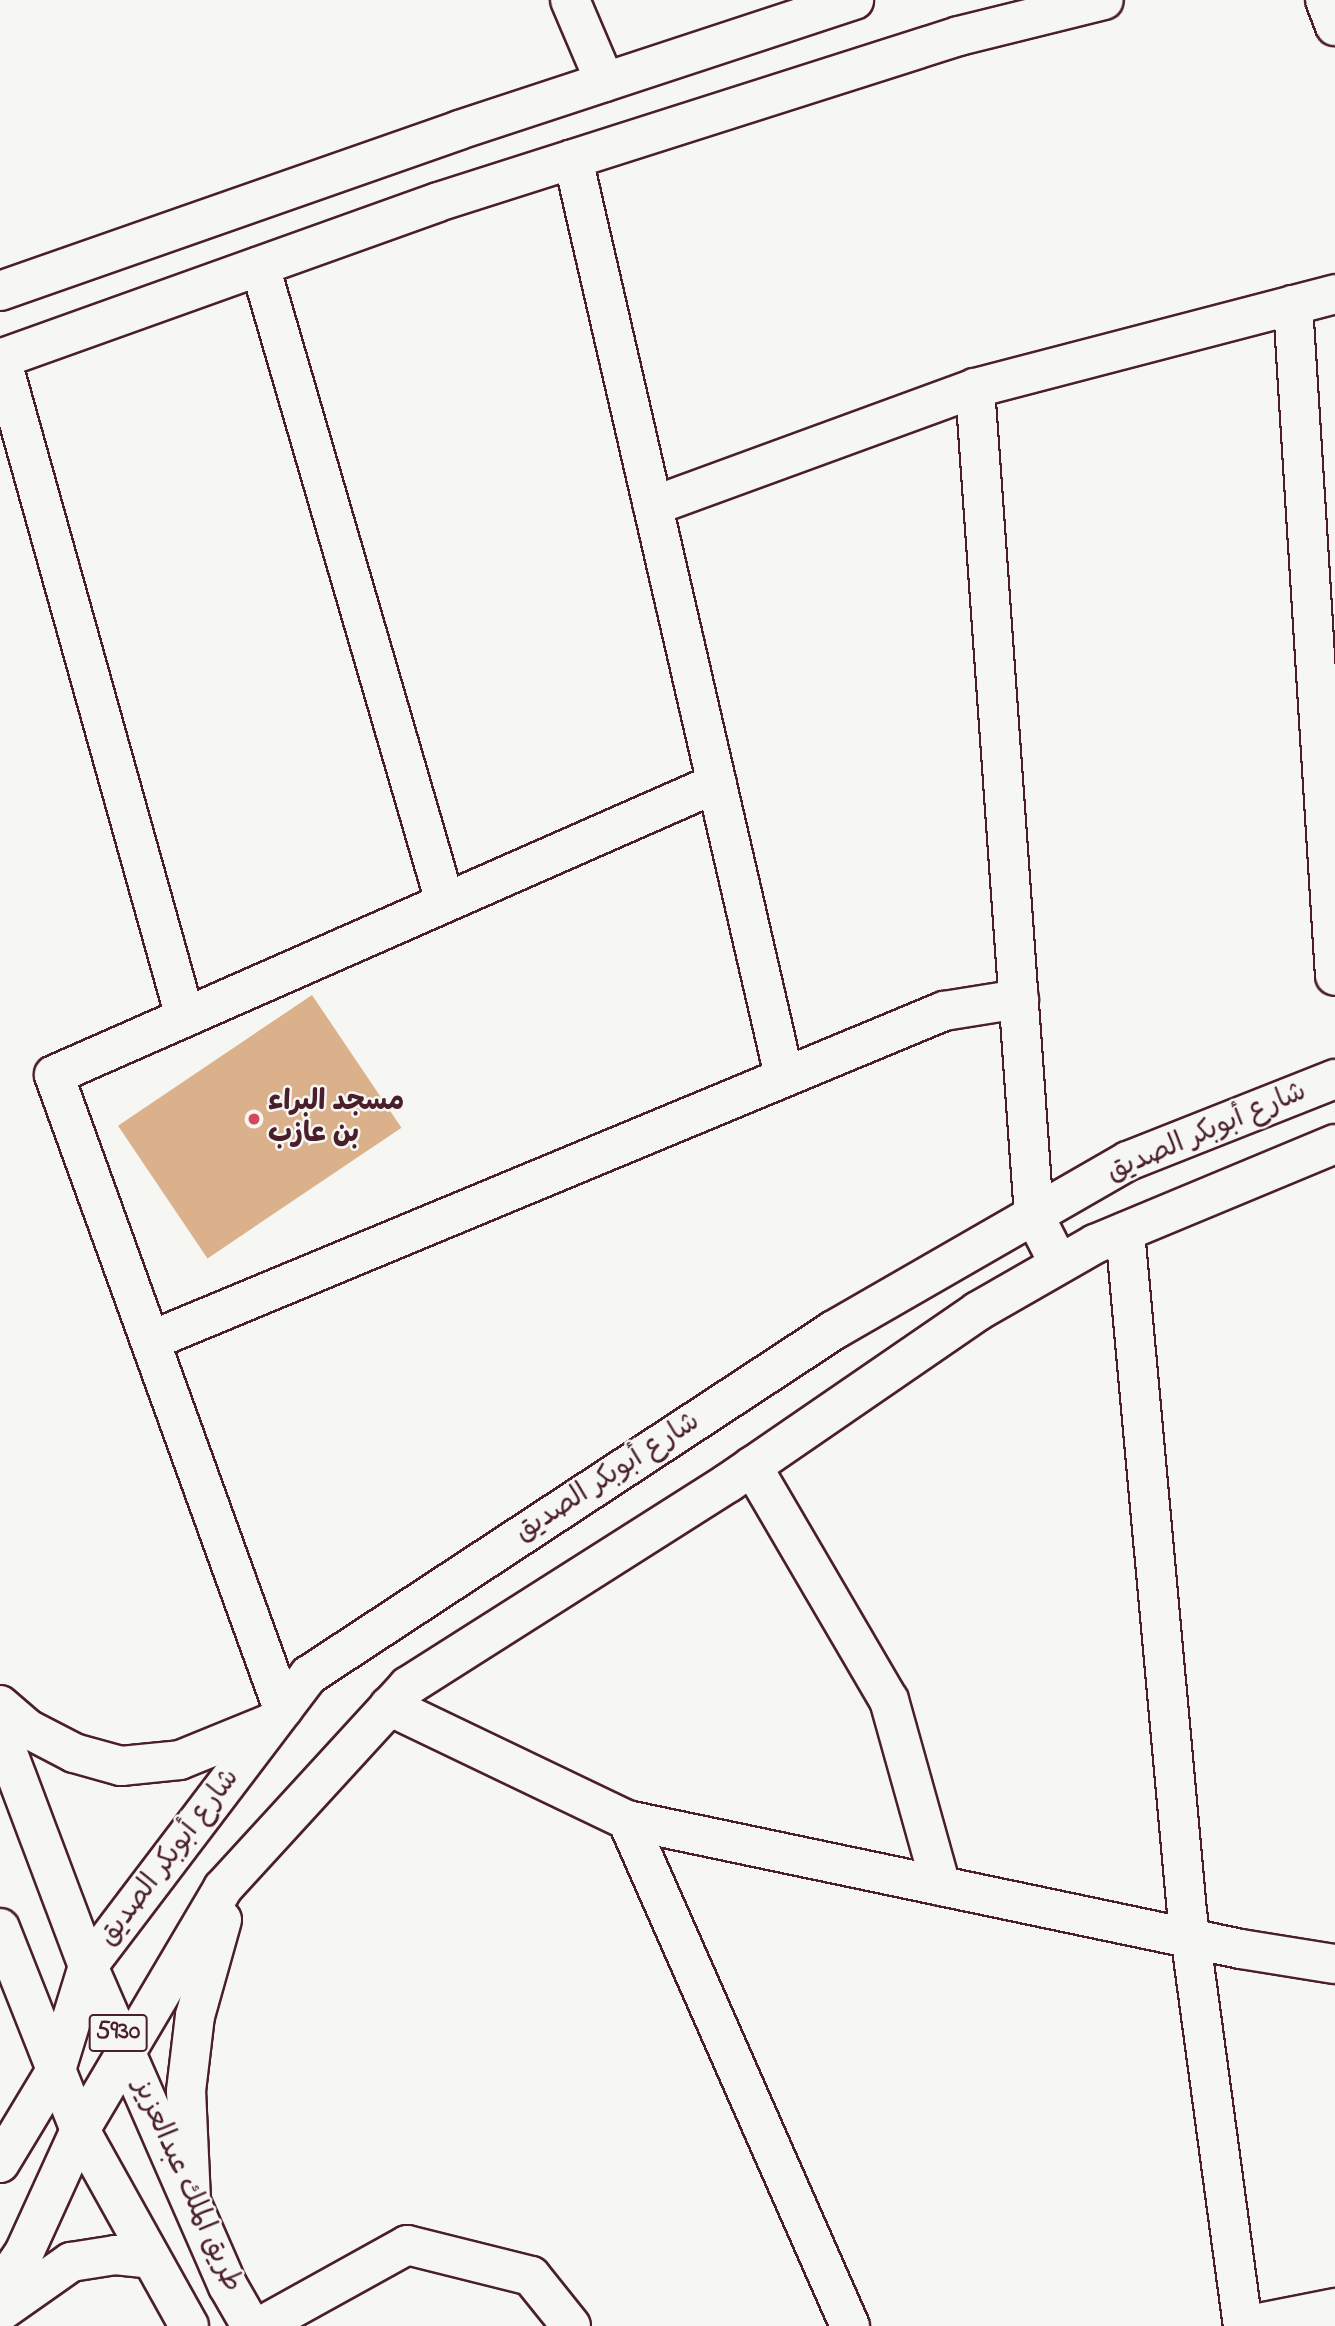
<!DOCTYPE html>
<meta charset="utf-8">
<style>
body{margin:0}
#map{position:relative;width:1335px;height:2326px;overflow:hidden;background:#f6f6f2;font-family:"Indie Flower","Playpen Sans Arabic",sans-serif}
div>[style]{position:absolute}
.building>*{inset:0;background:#dbb18c;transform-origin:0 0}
.roads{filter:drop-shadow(2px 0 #4a1f2b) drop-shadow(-2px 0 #4a1f2b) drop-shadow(0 2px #4a1f2b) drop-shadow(0 -2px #4a1f2b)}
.minor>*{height:38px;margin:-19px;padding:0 19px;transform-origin:19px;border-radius:19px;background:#f6f6f2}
.tertiary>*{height:38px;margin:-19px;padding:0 19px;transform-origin:19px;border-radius:19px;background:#f6f6f2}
.primary>*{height:38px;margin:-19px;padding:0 19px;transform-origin:19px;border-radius:19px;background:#f6f6f2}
.dots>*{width:19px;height:19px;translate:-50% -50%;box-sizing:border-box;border:4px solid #f6f6f2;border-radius:50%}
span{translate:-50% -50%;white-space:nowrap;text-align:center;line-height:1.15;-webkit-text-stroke:5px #f6f6f2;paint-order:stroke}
.shield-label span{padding:2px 5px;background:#f6f6f2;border:2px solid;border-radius:5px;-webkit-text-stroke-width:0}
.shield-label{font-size:26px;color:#4a1f2b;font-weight:700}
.poi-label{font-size:28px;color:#4a1f2b;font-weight:700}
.left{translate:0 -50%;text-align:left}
.street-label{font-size:28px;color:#4a1f2b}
</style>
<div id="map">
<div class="building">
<i style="left:312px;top:995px;width:160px;height:234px;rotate:56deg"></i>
</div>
<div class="roads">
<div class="minor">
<i style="left:570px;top:0;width:89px;rotate:66.9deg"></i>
<i style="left:1325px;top:0;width:28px;rotate:69deg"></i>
<i style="left:573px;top:159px;width:941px;rotate:77.04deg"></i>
<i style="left:260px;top:266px;width:662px;rotate:73.78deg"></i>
<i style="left:1293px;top:305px;width:672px;rotate:86.42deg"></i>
<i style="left:1px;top:358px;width:684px;rotate:74.4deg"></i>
<i style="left:975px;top:388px;width:829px;rotate:85.92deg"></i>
<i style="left:1034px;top:1215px;width:55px;rotate:63deg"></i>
<i style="left:653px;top:506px;width:343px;rotate:-20.1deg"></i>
<i style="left:975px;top:388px;width:372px;rotate:-14.6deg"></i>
<i style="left:1125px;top:1232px;width:683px;rotate:84.79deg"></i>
<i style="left:1187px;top:1912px;width:418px;rotate:82.3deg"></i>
<i style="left:150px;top:1341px;width:860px;rotate:-22.57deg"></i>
<i style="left:944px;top:1011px;width:76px;rotate:-9.1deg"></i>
<i style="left:752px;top:1466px;width:271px;rotate:59.7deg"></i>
<i style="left:889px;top:1700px;width:193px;rotate:74.4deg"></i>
<i style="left:389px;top:1706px;width:264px;rotate:25.6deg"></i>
<i style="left:627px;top:1820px;width:627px;rotate:11.87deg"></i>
<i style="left:1241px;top:1949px;width:95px;rotate:9.1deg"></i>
<i style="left:283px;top:1709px;width:674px;rotate:-109.86deg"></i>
<i style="left:54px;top:1075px;width:724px;rotate:-23.77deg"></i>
<i style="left:627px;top:1820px;width:553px;rotate:66.22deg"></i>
<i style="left:261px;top:2326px;width:167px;rotate:-29deg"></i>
<i style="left:407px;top:2245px;width:128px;rotate:14deg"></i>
<i style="left:531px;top:2276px;width:64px;rotate:51.3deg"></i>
<i style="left:1244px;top:2326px;width:93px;rotate:-11.2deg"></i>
</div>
<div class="tertiary">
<i style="left:0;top:291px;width:486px;rotate:-19.3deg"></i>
<i style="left:459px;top:130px;width:416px;rotate:-18.2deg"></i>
<i style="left:0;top:359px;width:465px;rotate:-19.7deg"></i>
<i style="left:438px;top:202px;width:547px;rotate:-17.67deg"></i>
<i style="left:959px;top:36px;width:149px;rotate:-13.9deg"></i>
<i style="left:0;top:1705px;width:35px;rotate:41deg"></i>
<i style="left:26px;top:1728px;width:54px;rotate:27.5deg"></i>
<i style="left:74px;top:1753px;width:49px;rotate:15.5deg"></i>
<i style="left:121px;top:1766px;width:59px;rotate:-5.8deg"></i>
<i style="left:180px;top:1760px;width:98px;rotate:-22.1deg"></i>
<i style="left:0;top:2163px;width:109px;rotate:-58.9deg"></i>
<i style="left:56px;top:2070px;width:109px;rotate:-72.9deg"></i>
<i style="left:88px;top:1966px;width:365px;rotate:-52.8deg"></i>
<i style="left:309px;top:1675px;width:628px;rotate:-33.31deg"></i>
<i style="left:834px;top:1330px;width:339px;rotate:-29.9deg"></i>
<i style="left:1128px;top:1161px;width:223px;rotate:-21.6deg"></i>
<i style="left:191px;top:2200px;width:109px;rotate:-92.6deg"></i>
<i style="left:186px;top:2091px;width:76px;rotate:-83.2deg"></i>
<i style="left:195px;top:2016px;width:100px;rotate:-74.3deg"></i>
<i style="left:0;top:2288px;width:42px;rotate:-55.6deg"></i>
<i style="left:24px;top:2253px;width:135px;rotate:-65.5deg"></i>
<i style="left:80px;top:2130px;width:281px;rotate:-59.4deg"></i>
<i style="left:223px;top:1888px;width:274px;rotate:-47.5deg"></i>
<i style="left:408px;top:1686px;width:379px;rotate:-32.4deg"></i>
<i style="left:728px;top:1483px;width:303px;rotate:-34.5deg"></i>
<i style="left:978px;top:1311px;width:135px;rotate:-29.8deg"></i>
<i style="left:1095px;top:1244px;width:260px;rotate:-22.6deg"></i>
<i style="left:0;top:2312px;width:87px;rotate:-35.2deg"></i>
<i style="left:71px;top:2262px;width:45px;rotate:-9deg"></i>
<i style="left:115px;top:2255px;width:36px;rotate:6deg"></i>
</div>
<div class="primary">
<i style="left:0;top:1732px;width:250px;rotate:69.4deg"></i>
<i style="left:88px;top:1966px;width:349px;rotate:66.4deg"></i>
<i style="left:228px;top:2286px;width:46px;rotate:60.1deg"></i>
<i style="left:0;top:1928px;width:217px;rotate:68.4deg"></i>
<i style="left:80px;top:2130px;width:224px;rotate:60.9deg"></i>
</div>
</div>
<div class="dots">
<i style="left:254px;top:1119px;background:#d1495b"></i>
</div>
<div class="shield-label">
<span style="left:118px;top:2033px">5930</span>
</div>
<div class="poi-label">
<span class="left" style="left:268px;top:1119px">مسجد البراء<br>بن عازب</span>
</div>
<div class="street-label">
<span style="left:1207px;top:1133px;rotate:-23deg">شارع أبوبكر الصديق</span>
<span style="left:608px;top:1478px;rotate:-33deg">شارع أبوبكر الصديق</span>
<span style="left:170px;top:1858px;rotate:-53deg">شارع أبوبكر الصديق</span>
<span style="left:186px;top:2186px;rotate:66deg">طريق الملك عبدالعزيز</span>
</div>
</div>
